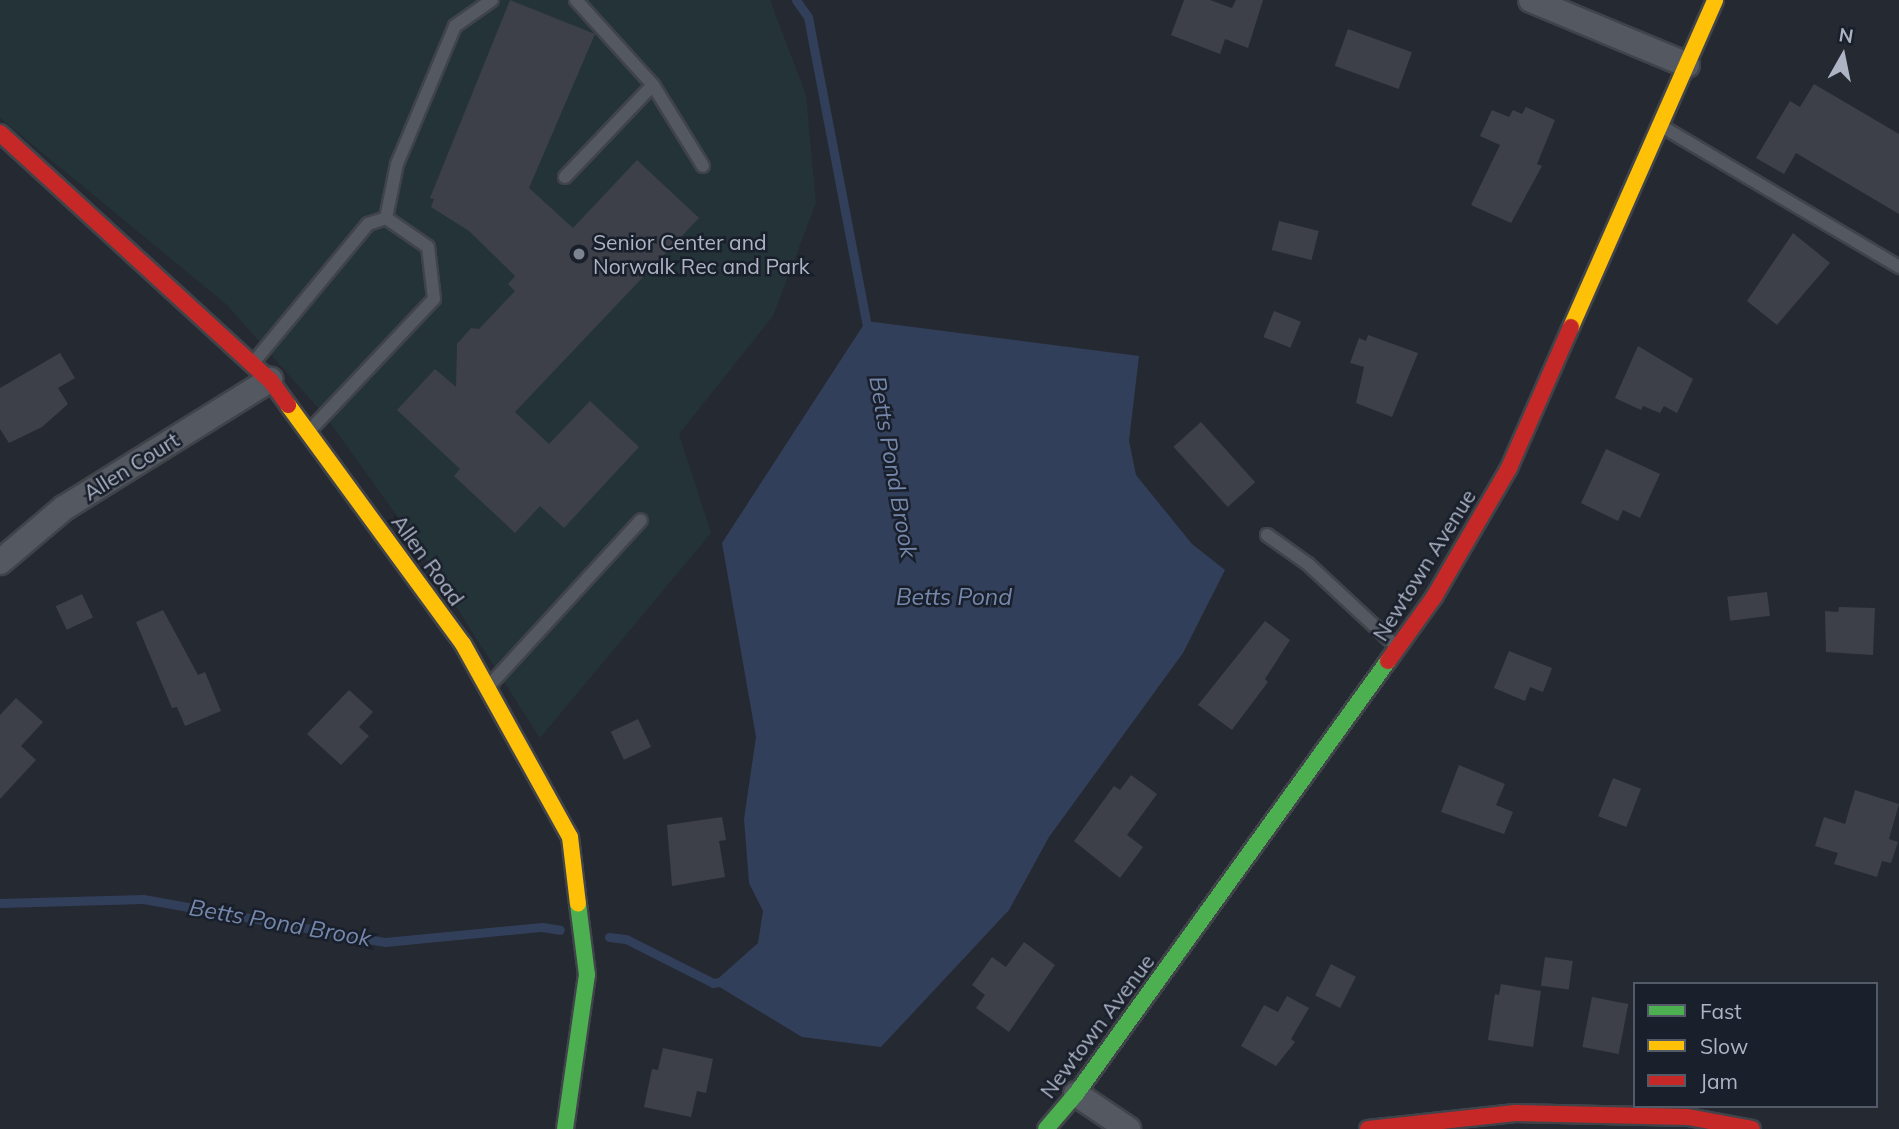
<!DOCTYPE html>
<style>
body{margin:0}
#map{position:relative;width:1899px;height:1129px;overflow:hidden;background:#252931;font-family:Mulish,sans-serif}
div>[style]{position:absolute}
.green>*{inset:0;background:#233337}
.water>*{inset:0;background:#323f5a}
.stream>*{height:9px;margin:-4.5px;padding:0 4.5px;transform-origin:4.5px;border-radius:4.5px;background:#323f5a}
.building>*{inset:0;background:#3d4048;transform-origin:0 0}
.roads{filter:drop-shadow(2px 0 #40444a) drop-shadow(-2px 0 #40444a) drop-shadow(0 2px #40444a) drop-shadow(0 -2px #40444a)}
.lane>*{height:12px;margin:-6px;padding:0 6px;transform-origin:6px;border-radius:6px;background:#545860}
.street>*{height:24px;margin:-12px;padding:0 12px;transform-origin:12px;border-radius:12px;background:#545860}
.fast>*{height:16px;margin:-8px;padding:0 8px;transform-origin:8px;border-radius:8px;background:#4caf50}
.slow>*{height:16px;margin:-8px;padding:0 8px;transform-origin:8px;border-radius:8px;background:#ffc107}
.jam>*{height:16px;margin:-8px;padding:0 8px;transform-origin:8px;border-radius:8px;background:#c62828}
.dots>*{width:19px;height:19px;translate:-50% -50%;box-sizing:border-box;border:4px solid #191f2b;border-radius:50%}
span{translate:-50% -50%;white-space:nowrap;text-align:center;line-height:1.15;-webkit-text-stroke:5px #191f2b;paint-order:stroke}
.poi-label{font-size:21px;color:#adb4c4}
.left{translate:0 -50%;text-align:left}
.street-label{font-size:21px;color:#adb4c4}
.water-label{font-size:23px;color:#7588ac;font-style:italic}
.legend{position:absolute;left:1633px;top:982px;width:245px;height:126px;box-sizing:border-box;background:#191f2b;border:2px solid #545b68;margin:0;padding:9px 12px;list-style:none;font-size:21px;color:#adb4c4}
.legend li{display:flex;align-items:center;gap:14px;height:35px}
.legend b{width:35px;border:2px solid #545b68}
.north{position:absolute;left:1808px;top:21px;width:70px;height:70px;-webkit-text-stroke:5px #191f2b;paint-order:stroke;rotate:9deg;font-size:19px;font-weight:700;line-height:28px;text-align:center;color:#adb4c4}
.north::after{content:'';display:block;margin:auto;width:24px;height:32px;background:#adb4c4;clip-path:polygon(50% 0,100% 100%,50% 72%,0 100%)}
</style>
<div id="map">
<div class="green">
<i style="clip-path:polygon(0 0,770px 0,806px 95px,816px 203px,773px 316px,679px 434px,711px 533px,540px 738px,405px 527px,326px 417px,227px 305px,0 118px)"></i>
</div>
<div class="water">
<i style="clip-path:polygon(866px 321px,1139px 356px,1129px 441px,1136px 475px,1192px 544px,1225px 570px,1183px 653px,1049px 837px,1009px 910px,881px 1047px,802px 1037px,713px 983px,758px 943px,763px 911px,749px 883px,744px 819px,756px 737px,722px 543px)"></i>
</div>
<div class="stream">
<i style="left:796px;top:0;width:21px;rotate:55deg"></i>
<i style="left:808px;top:17px;width:321px;rotate:79.2deg"></i>
<i style="left:0;top:903px;width:143px;rotate:-1.6deg"></i>
<i style="left:143px;top:899px;width:246px;rotate:10.1deg"></i>
<i style="left:385px;top:942px;width:158px;rotate:-5.5deg"></i>
<i style="left:542px;top:927px;width:18px;rotate:9deg"></i>
<i style="left:609px;top:937px;width:17px;rotate:7deg"></i>
<i style="left:626px;top:939px;width:97px;rotate:26.8deg"></i>
<i style="left:713px;top:983px;width:12px;rotate:-9deg"></i>
</div>
<div class="building">
<i style="clip-path:polygon(510px 0,595px 34px,529px 188px,573px 228px,637px 160px,699px 218px,515px 412px,549px 444px,590px 401px,639px 447px,564px 528px,540px 506px,515px 533px,454px 476px,460px 469px,397px 410px,435px 369px,456px 387px,457px 344px,471px 328px,479px 329px,515px 291px,508px 284px,515px 276px,469px 231px,431px 207px,434px 199px,430px 198px)"></i>
<i style="clip-path:polygon(1184px 0,1210px 0,1232px 8px,1236px 0,1263px 0,1248px 48px,1225px 39px,1220px 54px,1171px 35px)"></i>
<i style="left:1348px;top:29px;width:68px;height:39px;rotate:20deg"></i>
<i style="clip-path:polygon(1814px 84px,1899px 134px,1899px 214px,1796px 153px,1784px 174px,1756px 158px,1790px 101px,1800px 107px)"></i>
<i style="clip-path:polygon(1526px 107px,1555px 120px,1537px 164px,1542px 166px,1511px 223px,1471px 205px,1500px 145px,1480px 136px,1492px 110px,1509px 117px,1513px 110px,1522px 114px)"></i>
<i style="left:1279px;top:221px;width:41px;height:30px;rotate:14deg"></i>
<i style="clip-path:polygon(1793px 233px,1830px 263px,1777px 325px,1747px 301px)"></i>
<i style="left:1274px;top:311px;width:29px;height:28px;rotate:22deg"></i>
<i style="clip-path:polygon(1368px 335px,1418px 353px,1392px 417px,1356px 403px,1364px 367px,1350px 363px,1359px 338px,1366px 341px)"></i>
<i style="clip-path:polygon(1638px 346px,1693px 379px,1677px 413px,1664px 406px,1660px 413px,1643px 406px,1641px 410px,1615px 398px)"></i>
<i style="clip-path:polygon(60px 353px,75px 378px,58px 388px,68px 404px,42px 427px,9px 443px,0 429px,0 388px)"></i>
<i style="left:1201px;top:422px;width:81px;height:37px;rotate:48deg"></i>
<i style="clip-path:polygon(1606px 449px,1660px 474px,1640px 518px,1623px 510px,1618px 521px,1581px 503px)"></i>
<i style="left:1767px;top:592px;width:24px;height:40px;rotate:83deg"></i>
<i style="left:82px;top:594px;width:26px;height:29px;rotate:65deg"></i>
<i style="clip-path:polygon(1839px 607px,1875px 608px,1873px 655px,1826px 652px,1825px 611px,1838px 612px)"></i>
<i style="clip-path:polygon(163px 610px,198px 675px,205px 672px,221px 711px,185px 726px,177px 707px,172px 708px,136px 622px)"></i>
<i style="clip-path:polygon(1265px 621px,1290px 640px,1265px 679px,1268px 682px,1232px 730px,1198px 705px)"></i>
<i style="clip-path:polygon(1509px 651px,1552px 668px,1543px 692px,1530px 687px,1525px 701px,1494px 688px)"></i>
<i style="clip-path:polygon(349px 690px,373px 712px,359px 727px,369px 736px,341px 765px,307px 734px)"></i>
<i style="clip-path:polygon(16px 698px,43px 722px,21px 746px,36px 760px,0 799px,0 715px)"></i>
<i style="left:638px;top:719px;width:31px;height:30px;rotate:65deg"></i>
<i style="clip-path:polygon(1459px 765px,1505px 784px,1496px 805px,1513px 812px,1504px 834px,1441px 812px)"></i>
<i style="clip-path:polygon(1131px 775px,1157px 794px,1127px 835px,1143px 847px,1120px 878px,1074px 841px,1114px 786px,1120px 790px)"></i>
<i style="left:1613px;top:778px;width:30px;height:41px;rotate:21deg"></i>
<i style="clip-path:polygon(1855px 790px,1899px 804px,1889px 839px,1898px 842px,1891px 863px,1882px 861px,1877px 877px,1834px 864px,1838px 853px,1815px 846px,1824px 817px,1845px 824px)"></i>
<i style="clip-path:polygon(722px 817px,726px 840px,719px 841px,725px 877px,672px 886px,667px 825px)"></i>
<i style="clip-path:polygon(1024px 942px,1055px 965px,1009px 1032px,976px 1008px,985px 995px,972px 985px,992px 957px,1006px 967px)"></i>
<i style="left:1545px;top:957px;width:28px;height:29px;rotate:8deg"></i>
<i style="left:1331px;top:964px;width:28px;height:35px;rotate:27deg"></i>
<i style="clip-path:polygon(1501px 984px,1541px 991px,1533px 1047px,1488px 1040px,1495px 994px,1499px 995px)"></i>
<i style="clip-path:polygon(1287px 996px,1309px 1008px,1291px 1039px,1295px 1042px,1276px 1066px,1241px 1046px,1264px 1005px,1278px 1012px)"></i>
<i style="left:1592px;top:997px;width:37px;height:51px;rotate:11deg"></i>
<i style="clip-path:polygon(663px 1048px,713px 1059px,706px 1093px,697px 1091px,691px 1117px,644px 1107px,652px 1069px,658px 1070px)"></i>
</div>
<div class="roads">
<div class="lane">
<i style="left:653px;top:85px;width:95px;rotate:58.3deg"></i>
<i style="left:1661px;top:126px;width:277px;rotate:30.6deg"></i>
<i style="left:565px;top:177px;width:127px;rotate:-46.3deg"></i>
<i style="left:653px;top:85px;width:115px;rotate:-132.2deg"></i>
<i style="left:386px;top:218px;width:55px;rotate:-78.5deg"></i>
<i style="left:397px;top:164px;width:150px;rotate:-67.2deg"></i>
<i style="left:455px;top:26px;width:45px;rotate:-35.1deg"></i>
<i style="left:253px;top:363px;width:180px;rotate:-50.4deg"></i>
<i style="left:368px;top:224px;width:19px;rotate:-18deg"></i>
<i style="left:386px;top:218px;width:51px;rotate:34.6deg"></i>
<i style="left:428px;top:247px;width:52px;rotate:83.4deg"></i>
<i style="left:434px;top:299px;width:180px;rotate:133.4deg"></i>
<i style="left:1267px;top:535px;width:50px;rotate:35.3deg"></i>
<i style="left:1308px;top:564px;width:122px;rotate:43deg"></i>
<i style="left:488px;top:687px;width:226px;rotate:-47.5deg"></i>
</div>
<div class="street">
<i style="left:1531px;top:0;width:169px;rotate:22.6deg"></i>
<i style="left:0;top:562px;width:84px;rotate:-40.2deg"></i>
<i style="left:64px;top:508px;width:243px;rotate:-31.9deg"></i>
<i style="left:1076px;top:1094px;width:63px;rotate:33.9deg"></i>
</div>
<div class="fast">
<i style="left:565px;top:1129px;width:156px;rotate:-81.9deg"></i>
<i style="left:587px;top:975px;width:72px;rotate:-97.2deg"></i>
<i style="left:1046px;top:1129px;width:46px;rotate:-49.4deg"></i>
<i style="left:1076px;top:1094px;width:534px;rotate:-54.23deg"></i>
</div>
<div class="slow">
<i style="left:1571px;top:327px;width:357px;rotate:-66.2deg"></i>
<i style="left:288px;top:405px;width:296px;rotate:53.8deg"></i>
<i style="left:463px;top:644px;width:221px;rotate:61deg"></i>
<i style="left:570px;top:837px;width:67px;rotate:83.2deg"></i>
</div>
<div class="jam">
<i style="left:0;top:133px;width:366px;rotate:42.5deg"></i>
<i style="left:270px;top:380px;width:31px;rotate:54deg"></i>
<i style="left:1388px;top:661px;width:79px;rotate:-54.3deg"></i>
<i style="left:1434px;top:597px;width:149px;rotate:-59.8deg"></i>
<i style="left:1509px;top:468px;width:154px;rotate:-66.3deg"></i>
<i style="left:1368px;top:1129px;width:148px;rotate:-6.2deg"></i>
<i style="left:1515px;top:1113px;width:173px;rotate:1.3deg"></i>
<i style="left:1688px;top:1117px;width:65px;rotate:10.6deg"></i>
</div>
</div>
<div class="dots">
<i style="left:579px;top:254px;background:#7d8391"></i>
</div>
<div class="poi-label">
<span class="left" style="left:593px;top:254px">Senior Center and<br>Norwalk Rec and Park</span>
</div>
<div class="street-label">
<span style="left:131px;top:466px;rotate:-32deg">Allen Court</span>
<span style="left:428px;top:560px;rotate:54deg">Allen Road</span>
<span style="left:1424px;top:565px;rotate:-58deg">Newtown Avenue</span>
<span style="left:1097px;top:1026px;rotate:-53deg">Newtown Avenue</span>
</div>
<div class="water-label">
<span style="left:893px;top:467px;rotate:80deg">Betts Pond Brook</span>
<span style="left:954px;top:597px">Betts Pond</span>
<span style="left:280px;top:923px;rotate:10deg">Betts Pond Brook</span>
</div>
<ul class="legend">
<li><b style="height:9px;background:#4caf50"></b>Fast</li>
<li><b style="height:9px;background:#ffc107"></b>Slow</li>
<li><b style="height:9px;background:#c62828"></b>Jam</li>
</ul>
<div class="north">N</div>
</div>
